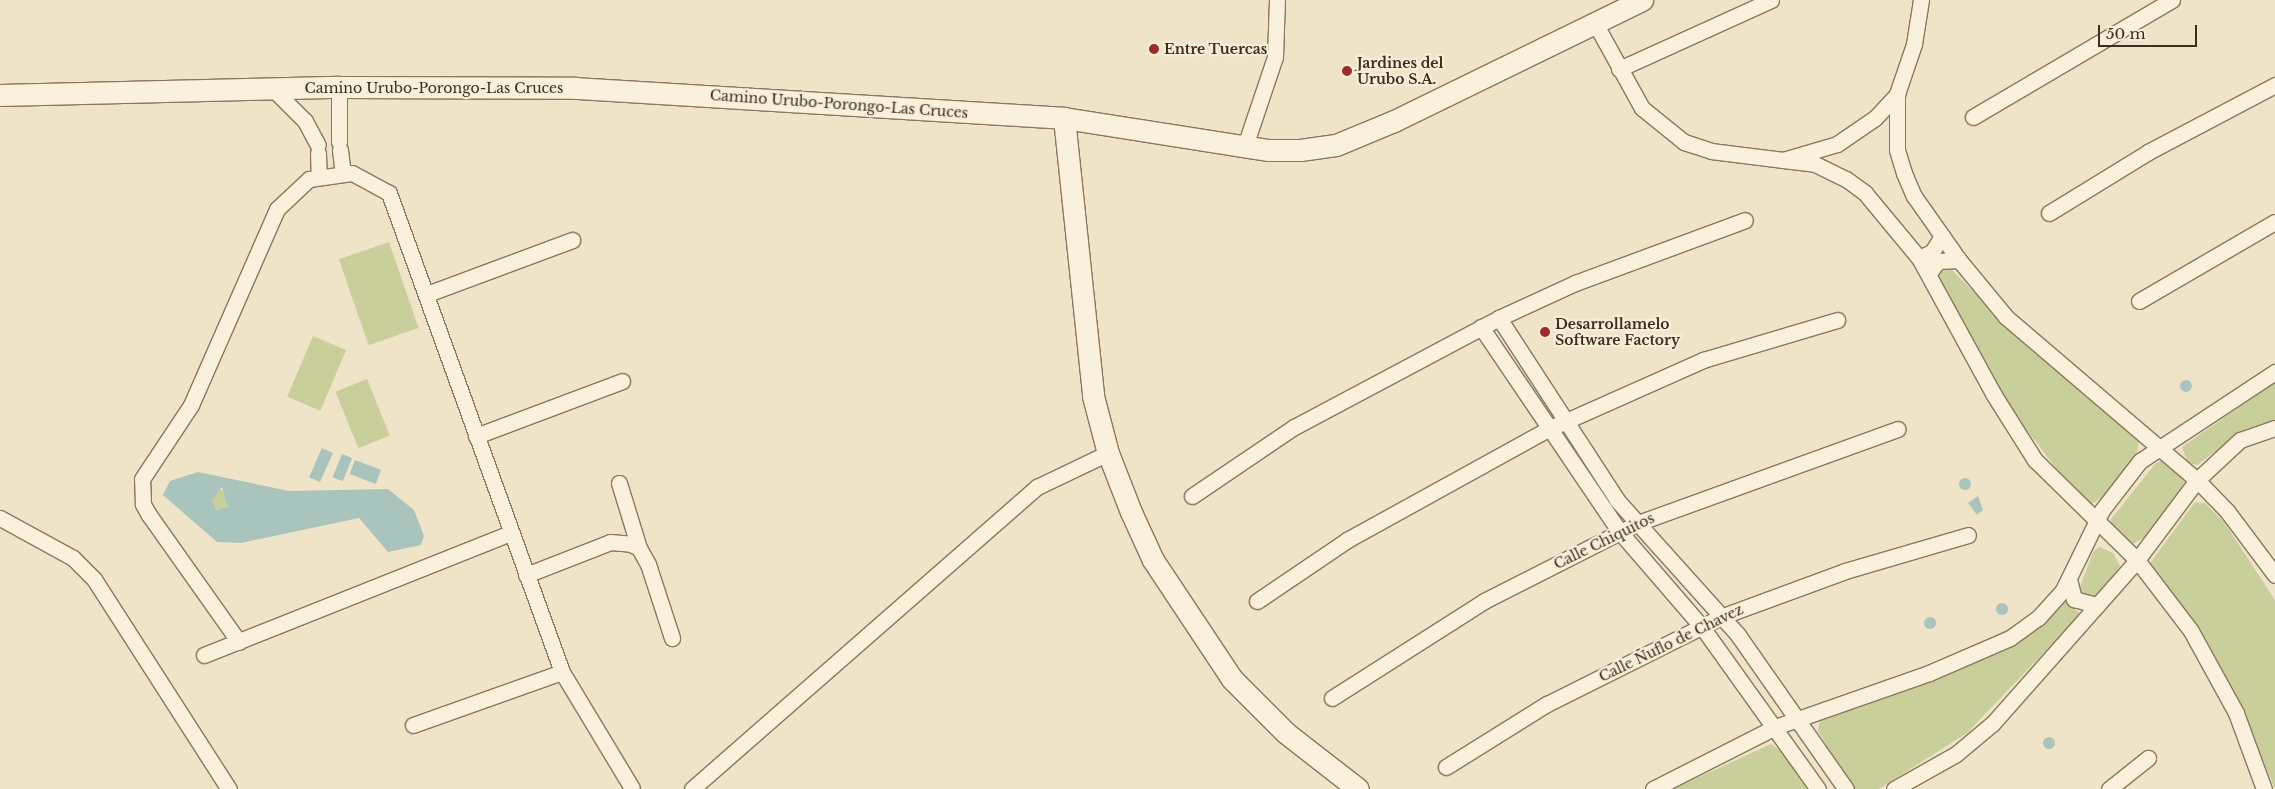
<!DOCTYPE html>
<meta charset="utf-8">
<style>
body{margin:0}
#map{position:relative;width:2275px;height:789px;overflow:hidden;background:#f0e4c8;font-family:"Libre Baskerville",serif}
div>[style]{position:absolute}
.green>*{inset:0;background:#c9cf9b;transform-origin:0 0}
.round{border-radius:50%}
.water>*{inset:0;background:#a9c4bc;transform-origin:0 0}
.roads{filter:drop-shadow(1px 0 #8d765c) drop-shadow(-1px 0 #8d765c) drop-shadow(0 1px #8d765c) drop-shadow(0 -1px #8d765c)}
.street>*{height:15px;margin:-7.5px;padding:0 7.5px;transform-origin:7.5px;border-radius:7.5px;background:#faf1dc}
.secondary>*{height:21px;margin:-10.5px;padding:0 10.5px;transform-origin:10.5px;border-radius:10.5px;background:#faf1dc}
.dots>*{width:14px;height:14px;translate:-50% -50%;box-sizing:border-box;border:2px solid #f7eed8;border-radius:50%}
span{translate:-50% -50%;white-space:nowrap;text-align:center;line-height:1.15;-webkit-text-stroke:4.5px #f7eed8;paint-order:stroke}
.poi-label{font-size:14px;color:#3d2e20;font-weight:700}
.left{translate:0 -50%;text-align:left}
.street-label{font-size:14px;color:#3d2e20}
.scale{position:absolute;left:2098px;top:25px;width:99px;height:22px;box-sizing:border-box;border:2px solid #3d2e20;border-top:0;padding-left:6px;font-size:15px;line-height:18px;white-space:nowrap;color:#3d2e20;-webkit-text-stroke:4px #f7eed8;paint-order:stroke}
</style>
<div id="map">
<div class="green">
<i style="left:389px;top:242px;width:91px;height:53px;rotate:71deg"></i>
<i style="clip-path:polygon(1946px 264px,2032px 351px,2139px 441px,2137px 453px,2105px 495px,2092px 504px,2079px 499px,2008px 405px,1937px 277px)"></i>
<i style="left:313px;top:336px;width:36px;height:66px;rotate:23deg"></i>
<i style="left:367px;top:379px;width:61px;height:34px;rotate:68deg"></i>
<i style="clip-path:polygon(2275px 382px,2275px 421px,2241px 432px,2197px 465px,2188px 463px,2182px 447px)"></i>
<i style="clip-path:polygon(2163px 460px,2184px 479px,2183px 492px,2154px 531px,2133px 544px,2111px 525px,2111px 519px,2156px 463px)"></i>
<i class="round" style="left:210px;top:490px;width:20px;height:20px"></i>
<i style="clip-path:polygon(2195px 502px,2205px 503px,2224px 522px,2275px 600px,2275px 789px,2232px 687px,2150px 563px)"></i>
<i style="clip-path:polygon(2099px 547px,2113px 553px,2120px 566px,2094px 602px,2078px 592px,2093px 552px)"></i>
<i style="clip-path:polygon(2065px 602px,2081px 614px,1967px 733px,1879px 789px,1856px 789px,1845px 777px,1818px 731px,1820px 720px,1828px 714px)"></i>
<i style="clip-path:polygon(1771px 744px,1784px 753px,1811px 789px,1673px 789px)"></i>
</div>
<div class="water">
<i class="round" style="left:2180px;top:380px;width:12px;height:12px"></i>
<i style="left:322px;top:448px;width:12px;height:32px;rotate:24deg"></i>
<i style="left:342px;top:454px;width:11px;height:25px;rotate:22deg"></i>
<i style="left:355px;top:460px;width:28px;height:15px;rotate:21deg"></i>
<i style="clip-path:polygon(evenodd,198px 472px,289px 491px,388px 489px,414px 510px,424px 536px,421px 545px,388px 552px,359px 518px,241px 543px,217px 542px,163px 495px,170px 481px,198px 472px,222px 487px,228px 507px,216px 510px,212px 501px,222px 487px)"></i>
<i class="round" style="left:1959px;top:478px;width:12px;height:12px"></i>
<i style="clip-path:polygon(1978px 496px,1983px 510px,1977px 515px,1968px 503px)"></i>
<i class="round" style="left:1996px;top:603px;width:12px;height:12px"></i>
<i class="round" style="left:1924px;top:617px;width:12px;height:12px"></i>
<i class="round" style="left:2043px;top:737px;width:12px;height:12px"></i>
</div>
<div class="roads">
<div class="street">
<i style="left:1595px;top:23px;width:97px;rotate:61.1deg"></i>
<i style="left:1642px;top:108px;width:54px;rotate:39deg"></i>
<i style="left:1684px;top:142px;width:28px;rotate:18deg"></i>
<i style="left:1711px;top:151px;width:73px;rotate:7.1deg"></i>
<i style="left:1783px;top:160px;width:56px;rotate:-16.5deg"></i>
<i style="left:1837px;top:144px;width:46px;rotate:-34.4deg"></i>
<i style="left:1875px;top:118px;width:33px;rotate:-47deg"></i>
<i style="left:1897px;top:94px;width:53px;rotate:-71.2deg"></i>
<i style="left:1914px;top:44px;width:45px;rotate:-81deg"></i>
<i style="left:1619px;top:69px;width:167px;rotate:-24.4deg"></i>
<i style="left:339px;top:87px;width:55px;rotate:90deg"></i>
<i style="left:272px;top:88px;width:47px;rotate:45deg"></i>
<i style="left:305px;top:121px;width:27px;rotate:62deg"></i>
<i style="left:1897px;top:94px;width:56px;rotate:90deg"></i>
<i style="left:1897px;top:150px;width:24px;rotate:73deg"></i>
<i style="left:1904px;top:173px;width:25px;rotate:67deg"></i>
<i style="left:1914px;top:196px;width:78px;rotate:54.9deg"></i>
<i style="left:1959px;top:260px;width:74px;rotate:50.5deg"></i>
<i style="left:2006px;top:317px;width:251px;rotate:40.5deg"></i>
<i style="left:2197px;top:480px;width:43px;rotate:45.9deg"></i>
<i style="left:2227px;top:511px;width:80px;rotate:53.1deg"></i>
<i style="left:1973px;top:117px;width:231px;rotate:-30.5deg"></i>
<i style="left:1245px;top:146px;width:94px;rotate:-71.4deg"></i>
<i style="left:1275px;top:57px;width:57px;rotate:-88deg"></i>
<i style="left:340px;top:150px;width:23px;rotate:83deg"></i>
<i style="left:318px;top:153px;width:23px;rotate:88deg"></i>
<i style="left:1783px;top:160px;width:32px;rotate:7deg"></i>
<i style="left:1815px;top:164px;width:34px;rotate:26deg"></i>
<i style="left:1846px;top:179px;width:24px;rotate:36deg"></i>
<i style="left:1865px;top:193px;width:85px;rotate:50.3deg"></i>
<i style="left:1919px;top:258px;width:156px;rotate:61.3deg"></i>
<i style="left:1994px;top:395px;width:77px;rotate:57.8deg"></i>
<i style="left:2035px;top:460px;width:143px;rotate:44.4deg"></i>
<i style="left:2137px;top:560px;width:89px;rotate:52.7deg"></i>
<i style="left:2191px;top:631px;width:94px;rotate:61.2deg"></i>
<i style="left:2236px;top:713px;width:81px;rotate:69.8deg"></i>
<i style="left:2049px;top:213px;width:116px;rotate:-31.6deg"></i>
<i style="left:2148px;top:152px;width:144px;rotate:-27.8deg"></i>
<i style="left:1919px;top:258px;width:14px;rotate:-25deg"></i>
<i style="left:1932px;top:252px;width:19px;rotate:-58deg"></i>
<i style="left:1929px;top:273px;width:15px;rotate:-53deg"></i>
<i style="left:1938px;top:261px;width:21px;rotate:-3deg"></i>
<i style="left:427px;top:294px;width:155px;rotate:-20.4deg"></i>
<i style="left:2139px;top:301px;width:157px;rotate:-30.2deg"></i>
<i style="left:1499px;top:318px;width:217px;rotate:57deg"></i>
<i style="left:1617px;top:500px;width:181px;rotate:48.1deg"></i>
<i style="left:1738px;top:635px;width:188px;rotate:55deg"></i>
<i style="left:1481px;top:327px;width:248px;rotate:55.9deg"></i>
<i style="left:1620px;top:532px;width:125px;rotate:49.2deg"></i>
<i style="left:1702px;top:627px;width:199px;rotate:54.4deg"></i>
<i style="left:476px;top:436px;width:156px;rotate:-20.6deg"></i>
<i style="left:619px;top:483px;width:68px;rotate:72.9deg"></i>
<i style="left:1192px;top:496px;width:123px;rotate:-34.1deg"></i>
<i style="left:1294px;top:427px;width:232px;rotate:-28deg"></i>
<i style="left:1499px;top:318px;width:84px;rotate:-24.7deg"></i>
<i style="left:1575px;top:283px;width:181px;rotate:-20.3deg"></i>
<i style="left:0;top:518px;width:83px;rotate:28.7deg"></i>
<i style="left:73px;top:558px;width:30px;rotate:45deg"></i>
<i style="left:94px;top:579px;width:250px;rotate:57.3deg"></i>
<i style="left:526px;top:575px;width:90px;rotate:-21.4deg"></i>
<i style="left:610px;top:542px;width:21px;rotate:5deg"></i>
<i style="left:631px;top:544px;width:9px;rotate:27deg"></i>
<i style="left:639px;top:548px;width:18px;rotate:61deg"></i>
<i style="left:648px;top:564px;width:78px;rotate:72deg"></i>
<i style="left:2069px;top:579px;width:21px;rotate:76deg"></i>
<i style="left:2074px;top:599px;width:24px;rotate:15deg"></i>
<i style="left:1257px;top:601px;width:109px;rotate:-34.1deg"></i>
<i style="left:1347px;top:540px;width:230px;rotate:-28.9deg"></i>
<i style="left:1548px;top:429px;width:170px;rotate:-24deg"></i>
<i style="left:1703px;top:360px;width:140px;rotate:-16.6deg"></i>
<i style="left:239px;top:642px;width:156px;rotate:-125.3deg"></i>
<i style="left:149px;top:515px;width:13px;rotate:-119deg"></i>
<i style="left:143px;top:504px;width:25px;rotate:-92deg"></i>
<i style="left:142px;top:479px;width:89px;rotate:-56.5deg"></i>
<i style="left:191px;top:405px;width:214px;rotate:-66.3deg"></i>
<i style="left:277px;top:209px;width:44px;rotate:-43.2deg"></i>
<i style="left:309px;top:179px;width:43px;rotate:-7.9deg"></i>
<i style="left:352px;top:173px;width:42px;rotate:28.4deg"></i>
<i style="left:389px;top:193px;width:509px;rotate:70.14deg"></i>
<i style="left:562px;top:672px;width:135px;rotate:58.9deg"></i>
<i style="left:204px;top:655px;width:329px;rotate:-21.7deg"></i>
<i style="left:1332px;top:698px;width:180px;rotate:-32.5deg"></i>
<i style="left:1484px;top:601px;width:173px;rotate:-26.9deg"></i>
<i style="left:1638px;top:523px;width:276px;rotate:-19.9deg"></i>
<i style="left:413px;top:725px;width:158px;rotate:-19.6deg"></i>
<i style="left:1446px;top:767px;width:119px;rotate:-32deg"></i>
<i style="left:1547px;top:704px;width:197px;rotate:-26.6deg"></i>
<i style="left:1723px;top:616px;width:130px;rotate:-20.2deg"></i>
<i style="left:1845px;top:571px;width:128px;rotate:-16.3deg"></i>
<i style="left:692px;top:789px;width:459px;rotate:-41.2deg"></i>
<i style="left:1037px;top:487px;width:79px;rotate:-25.6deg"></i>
<i style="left:1653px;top:789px;width:137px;rotate:-26.9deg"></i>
<i style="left:1775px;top:727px;width:163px;rotate:-19.3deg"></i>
<i style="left:1929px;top:673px;width:88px;rotate:-23.4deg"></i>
<i style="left:2010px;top:638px;width:34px;rotate:-36deg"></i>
<i style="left:2038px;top:618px;width:38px;rotate:-48deg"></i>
<i style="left:2063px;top:590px;width:89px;rotate:-64deg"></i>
<i style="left:2102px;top:510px;width:62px;rotate:-52.2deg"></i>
<i style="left:2140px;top:461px;width:162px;rotate:-33.4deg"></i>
<i style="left:1894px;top:789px;width:71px;rotate:-29.4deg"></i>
<i style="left:1956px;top:754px;width:48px;rotate:-40deg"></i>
<i style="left:1993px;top:723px;width:217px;rotate:-48.5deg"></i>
<i style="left:2137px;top:560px;width:100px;rotate:-53.1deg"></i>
<i style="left:2197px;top:480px;width:59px;rotate:-42.9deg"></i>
<i style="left:2240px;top:440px;width:37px;rotate:-19deg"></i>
<i style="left:2109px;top:789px;width:50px;rotate:-38.5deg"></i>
</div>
<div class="secondary">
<i style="left:0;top:95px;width:339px;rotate:-1.4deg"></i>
<i style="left:339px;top:87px;width:237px;rotate:0.2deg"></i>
<i style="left:576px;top:88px;width:489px;rotate:3.5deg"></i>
<i style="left:1064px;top:118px;width:207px;rotate:8.9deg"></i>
<i style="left:1269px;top:150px;width:31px"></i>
<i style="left:1300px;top:150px;width:36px;rotate:-8deg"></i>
<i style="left:1336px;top:145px;width:63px;rotate:-22.5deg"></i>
<i style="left:1394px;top:121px;width:276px;rotate:-26deg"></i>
<i style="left:1064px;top:118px;width:280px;rotate:84deg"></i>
<i style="left:1093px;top:396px;width:59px;rotate:75.3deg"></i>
<i style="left:1108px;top:453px;width:63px;rotate:68.7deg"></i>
<i style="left:1131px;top:512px;width:53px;rotate:65.4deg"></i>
<i style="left:1153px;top:560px;width:143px;rotate:56.4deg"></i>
<i style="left:1232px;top:679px;width:76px;rotate:45deg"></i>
<i style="left:1286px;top:733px;width:91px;rotate:37.9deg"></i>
</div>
</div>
<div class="dots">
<i style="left:1154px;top:49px;background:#9e2a2b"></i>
<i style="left:1347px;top:71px;background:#9e2a2b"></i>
<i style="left:1545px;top:332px;background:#9e2a2b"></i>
</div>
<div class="poi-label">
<span class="left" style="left:1164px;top:49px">Entre Tuercas</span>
<span class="left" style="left:1357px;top:71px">Jardines del<br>Urubo S.A.</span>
<span class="left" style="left:1555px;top:332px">Desarrollamelo<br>Software Factory</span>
</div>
<div class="street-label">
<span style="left:434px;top:88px">Camino Urubo-Porongo-Las Cruces</span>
<span style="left:839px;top:104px;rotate:4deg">Camino Urubo-Porongo-Las Cruces</span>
<span style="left:1604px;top:541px;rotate:-26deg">Calle Chiquitos</span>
<span style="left:1671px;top:643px;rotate:-26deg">Calle Ñuflo de Chavez</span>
</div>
<div class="scale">50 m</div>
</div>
